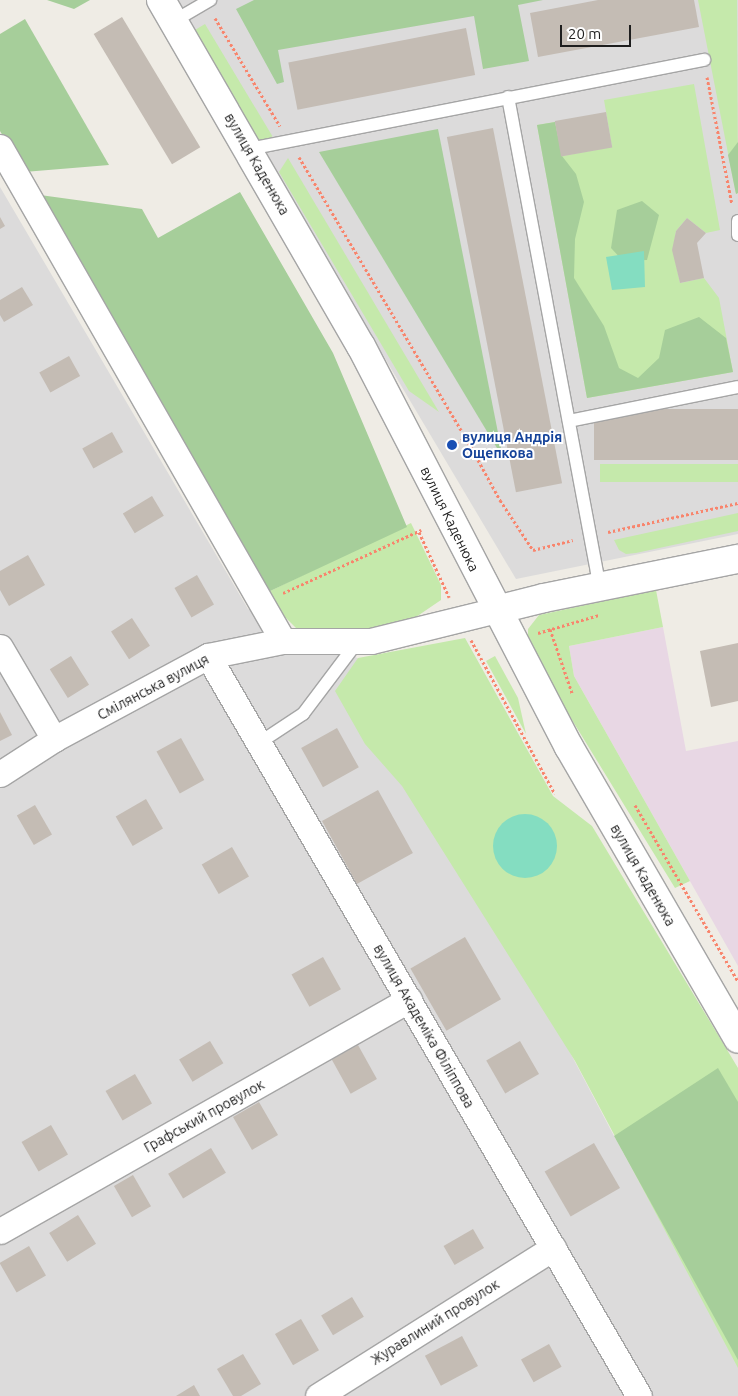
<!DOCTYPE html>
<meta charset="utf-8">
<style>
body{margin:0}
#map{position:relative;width:738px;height:1396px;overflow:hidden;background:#efece5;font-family:Ubuntu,sans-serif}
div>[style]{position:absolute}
.residential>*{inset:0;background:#dcdbdb}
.industrial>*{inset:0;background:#e8d7e4}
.grass>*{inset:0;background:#c5e9ab;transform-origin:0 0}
.forest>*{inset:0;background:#a6ce9a}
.pitch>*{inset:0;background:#84ddc1}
.round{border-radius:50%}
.building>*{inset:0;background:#c4bcb4;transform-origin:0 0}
.path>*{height:3px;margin-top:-1.5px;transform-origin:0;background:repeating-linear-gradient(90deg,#f8856d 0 2.5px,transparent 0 5px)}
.roads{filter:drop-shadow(1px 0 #a5a5a5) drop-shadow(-1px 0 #a5a5a5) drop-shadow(0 1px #a5a5a5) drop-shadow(0 -1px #a5a5a5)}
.service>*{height:12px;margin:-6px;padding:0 6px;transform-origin:6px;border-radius:6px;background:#fff}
.minor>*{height:25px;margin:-12.5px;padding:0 12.5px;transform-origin:12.5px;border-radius:12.5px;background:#fff}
.tertiary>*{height:28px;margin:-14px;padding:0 14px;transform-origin:14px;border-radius:14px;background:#fff}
.dots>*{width:14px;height:14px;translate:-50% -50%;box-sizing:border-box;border:2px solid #fff;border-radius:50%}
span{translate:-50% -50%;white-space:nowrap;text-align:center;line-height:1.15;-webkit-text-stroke:4px #fff;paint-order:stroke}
.street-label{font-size:14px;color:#1e1e1e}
.transit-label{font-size:14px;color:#164399;font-weight:700}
.left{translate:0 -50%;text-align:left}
.scale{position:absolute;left:560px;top:25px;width:71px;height:22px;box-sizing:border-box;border:2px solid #1e1e1e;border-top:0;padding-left:6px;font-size:15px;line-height:18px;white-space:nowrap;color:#1e1e1e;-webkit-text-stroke:4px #fff;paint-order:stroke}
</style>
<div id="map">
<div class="residential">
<i style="clip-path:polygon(172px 0,738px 0,738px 534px,516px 579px)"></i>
<i style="clip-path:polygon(0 187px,248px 609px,364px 661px,614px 1136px,738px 1360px,738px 1396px,0 1396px)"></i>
</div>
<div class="industrial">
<i style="clip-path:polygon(663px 627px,686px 751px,738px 741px,738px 966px,574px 676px,569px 646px)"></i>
</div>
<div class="grass">
<i style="clip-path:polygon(698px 0,737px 0,738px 193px,736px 194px)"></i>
<i style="left:205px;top:24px;width:131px;height:17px;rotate:59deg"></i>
<i style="clip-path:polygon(694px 84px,720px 230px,706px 233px,687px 218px,676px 231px,673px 250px,680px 283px,704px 278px,719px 298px,733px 372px,587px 398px,537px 125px,555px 122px,562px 156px,612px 147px,604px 100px)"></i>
<i style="clip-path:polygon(288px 158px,439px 412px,409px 391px,279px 172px)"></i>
<i style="left:738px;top:464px;width:18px;height:138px;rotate:90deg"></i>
<i style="clip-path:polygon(738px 513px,738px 531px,636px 553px,626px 554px,619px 550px,614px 540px)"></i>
<i style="clip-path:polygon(411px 523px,441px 585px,441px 600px,416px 617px,383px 630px,301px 633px,285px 617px,268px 592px)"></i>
<i style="clip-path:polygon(656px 590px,663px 627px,569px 646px,574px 676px,690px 881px,675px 888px,539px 666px,528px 640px,528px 629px,539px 615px)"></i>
<i style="clip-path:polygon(465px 638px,553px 796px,592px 826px,738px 1068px,738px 1368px,575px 1061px,402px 786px,365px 744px,335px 691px,358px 658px)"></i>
<i style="clip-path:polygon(495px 656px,518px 698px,526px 734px,486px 661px)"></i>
</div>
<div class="forest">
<i style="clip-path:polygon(47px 0,90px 0,74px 9px)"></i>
<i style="clip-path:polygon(254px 0,543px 0,518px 5px,529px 61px,483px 69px,474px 16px,278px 50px,284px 82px,277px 84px,236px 9px)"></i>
<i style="clip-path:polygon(25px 19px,109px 165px,24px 172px,0 131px,0 34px)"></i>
<i style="clip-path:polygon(555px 122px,562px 156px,576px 174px,584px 202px,575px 239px,574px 278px,604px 326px,619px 368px,638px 378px,659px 358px,665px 330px,699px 317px,726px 338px,733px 372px,587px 398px,537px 125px)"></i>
<i style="clip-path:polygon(438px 129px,503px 458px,319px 152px)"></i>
<i style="clip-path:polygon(738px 142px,738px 193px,736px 194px,728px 155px)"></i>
<i style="clip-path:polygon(240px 192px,333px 353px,407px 527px,268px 592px,40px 195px,142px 209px,158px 238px)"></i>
<i style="clip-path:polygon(642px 201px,659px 215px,647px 260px,623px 261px,611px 248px,617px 210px)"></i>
<i style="clip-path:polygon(718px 1068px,738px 1102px,738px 1360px,614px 1136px)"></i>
</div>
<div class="pitch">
<i style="clip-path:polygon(644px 251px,645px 287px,612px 290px,606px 257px)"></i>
<i class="round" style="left:493px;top:814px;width:64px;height:64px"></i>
</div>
<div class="building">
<i style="clip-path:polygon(598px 0,694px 0,699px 27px,538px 57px,530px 13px)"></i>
<i style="left:122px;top:17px;width:152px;height:33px;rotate:59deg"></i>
<i style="left:466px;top:28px;width:48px;height:181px;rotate:79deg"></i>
<i style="left:606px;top:112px;width:36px;height:52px;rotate:80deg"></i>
<i style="left:493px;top:128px;width:362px;height:47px;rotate:79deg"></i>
<i style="clip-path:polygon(0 217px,5px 226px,0 229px)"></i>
<i style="clip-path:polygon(687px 218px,706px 233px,697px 243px,704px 278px,680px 283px,672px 250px,676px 231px)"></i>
<i style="clip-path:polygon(22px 287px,33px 305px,4px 322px,0 315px,0 300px)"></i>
<i style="left:69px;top:356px;width:23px;height:34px;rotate:61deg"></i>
<i style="left:738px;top:409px;width:51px;height:144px;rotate:90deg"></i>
<i style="left:112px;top:432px;width:23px;height:34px;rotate:61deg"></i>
<i style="left:152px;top:496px;width:23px;height:34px;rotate:59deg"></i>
<i style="clip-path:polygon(28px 555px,45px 585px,9px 606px,0 590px,0 571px)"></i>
<i style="left:197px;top:575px;width:34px;height:26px;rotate:60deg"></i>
<i style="left:132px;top:618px;width:33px;height:25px;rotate:57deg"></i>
<i style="clip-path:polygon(738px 643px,738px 701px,711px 707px,700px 651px)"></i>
<i style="left:71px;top:656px;width:34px;height:25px;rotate:58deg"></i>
<i style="clip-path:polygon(0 712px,12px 735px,0 741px)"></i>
<i style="left:337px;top:728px;width:45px;height:41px;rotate:61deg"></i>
<i style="left:181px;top:738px;width:48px;height:28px;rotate:61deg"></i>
<i style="left:378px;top:790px;width:72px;height:64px;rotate:61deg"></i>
<i style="left:146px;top:799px;width:34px;height:35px;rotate:60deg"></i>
<i style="left:35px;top:805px;width:34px;height:21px;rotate:60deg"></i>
<i style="left:232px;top:847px;width:34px;height:35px;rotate:60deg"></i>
<i style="left:465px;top:937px;width:72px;height:63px;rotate:60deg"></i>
<i style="left:323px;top:957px;width:37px;height:36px;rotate:61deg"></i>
<i style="left:210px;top:1041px;width:26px;height:36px;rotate:59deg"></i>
<i style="left:520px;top:1041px;width:38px;height:39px;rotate:60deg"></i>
<i style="left:358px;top:1045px;width:39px;height:30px;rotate:61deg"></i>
<i style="left:135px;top:1074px;width:34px;height:34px;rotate:60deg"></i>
<i style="left:259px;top:1102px;width:38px;height:30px;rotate:60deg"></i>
<i style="left:51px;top:1125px;width:34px;height:34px;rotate:60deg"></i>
<i style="left:594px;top:1143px;width:52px;height:57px;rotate:60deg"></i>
<i style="left:211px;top:1148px;width:29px;height:50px;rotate:59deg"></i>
<i style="left:133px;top:1175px;width:36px;height:22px;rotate:60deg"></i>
<i style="left:78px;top:1215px;width:34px;height:34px;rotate:58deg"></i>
<i style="left:473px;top:1229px;width:22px;height:34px;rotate:60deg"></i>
<i style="left:29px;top:1246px;width:34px;height:34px;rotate:60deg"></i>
<i style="left:352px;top:1297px;width:23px;height:36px;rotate:59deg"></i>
<i style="left:301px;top:1319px;width:36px;height:30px;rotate:60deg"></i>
<i style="left:462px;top:1336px;width:34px;height:42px;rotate:62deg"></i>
<i style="left:549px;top:1344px;width:26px;height:32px;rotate:61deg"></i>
<i style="clip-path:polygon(243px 1354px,261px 1384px,241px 1396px,233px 1396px,217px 1369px)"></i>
<i style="clip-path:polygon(194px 1385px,200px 1396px,176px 1396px)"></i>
</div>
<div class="path">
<i style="left:215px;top:18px;width:126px;rotate:59deg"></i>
<i style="left:707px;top:77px;width:129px;rotate:78.9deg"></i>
<i style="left:299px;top:157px;width:327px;rotate:59.3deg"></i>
<i style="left:466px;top:438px;width:71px;rotate:61.3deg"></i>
<i style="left:500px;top:500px;width:60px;rotate:56.6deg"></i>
<i style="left:533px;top:550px;width:41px;rotate:-14deg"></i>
<i style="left:452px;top:445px;width:16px;rotate:-27deg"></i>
<i style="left:419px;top:532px;width:72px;rotate:65.2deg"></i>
<i style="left:608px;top:532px;width:133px;rotate:-12.6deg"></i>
<i style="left:283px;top:593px;width:152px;rotate:-24.5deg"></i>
<i style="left:550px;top:629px;width:68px;rotate:71deg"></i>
<i style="left:538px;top:633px;width:64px;rotate:-16.4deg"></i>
<i style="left:471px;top:640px;width:175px;rotate:61.4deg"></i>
<i style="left:635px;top:805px;width:204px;rotate:59.7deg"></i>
</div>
<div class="roads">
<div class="service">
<i style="left:174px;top:21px;width:42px;rotate:-30.3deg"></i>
<i style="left:508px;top:97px;width:499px;rotate:79.4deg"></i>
<i style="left:249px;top:149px;width:464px;rotate:-11.1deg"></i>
<i style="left:738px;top:221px;width:14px;rotate:90deg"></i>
<i style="left:569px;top:421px;width:172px;rotate:-11.4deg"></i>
<i style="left:259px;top:743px;width:53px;rotate:-33.4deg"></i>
<i style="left:303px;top:714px;width:91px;rotate:-53deg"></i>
</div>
<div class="minor">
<i style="left:0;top:147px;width:569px;rotate:60.19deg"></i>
<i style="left:0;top:647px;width:107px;rotate:59.6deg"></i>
<i style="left:208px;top:656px;width:856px;rotate:59.78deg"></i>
<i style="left:0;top:774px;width:64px;rotate:-32.9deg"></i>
<i style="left:54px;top:739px;width:175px;rotate:-28.3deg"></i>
<i style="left:208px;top:656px;width:76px;rotate:-11.3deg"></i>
<i style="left:283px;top:641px;width:88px"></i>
<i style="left:371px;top:641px;width:129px;rotate:-13.9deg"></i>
<i style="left:0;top:1231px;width:470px;rotate:-29.5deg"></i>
<i style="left:318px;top:1396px;width:278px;rotate:-32.2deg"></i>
</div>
<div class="tertiary">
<i style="left:161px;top:0;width:400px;rotate:60deg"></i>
<i style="left:361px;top:346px;width:452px;rotate:62.6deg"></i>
<i style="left:569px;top:747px;width:337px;rotate:59.9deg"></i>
<i style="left:496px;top:610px;width:49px;rotate:-14deg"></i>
<i style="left:544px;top:598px;width:198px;rotate:-11.4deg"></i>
</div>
</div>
<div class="dots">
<i style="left:452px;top:445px;background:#1a4fb4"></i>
</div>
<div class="street-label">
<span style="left:257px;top:164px;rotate:60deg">вулиця Каденюка</span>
<span style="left:450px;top:519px;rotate:64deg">вулиця Каденюка</span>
<span style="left:153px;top:687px;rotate:-28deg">Смілянська вулиця</span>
<span style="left:643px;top:875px;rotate:60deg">вулиця Каденюка</span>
<span style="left:424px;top:1026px;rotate:60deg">вулиця Академіка Філіппова</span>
<span style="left:204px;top:1116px;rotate:-29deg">Графський провулок</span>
<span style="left:435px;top:1322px;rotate:-32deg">Журавлиний провулок</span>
</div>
<div class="transit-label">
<span class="left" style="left:462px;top:445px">вулиця Андрія<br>Ощепкова</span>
</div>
<div class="scale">20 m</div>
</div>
